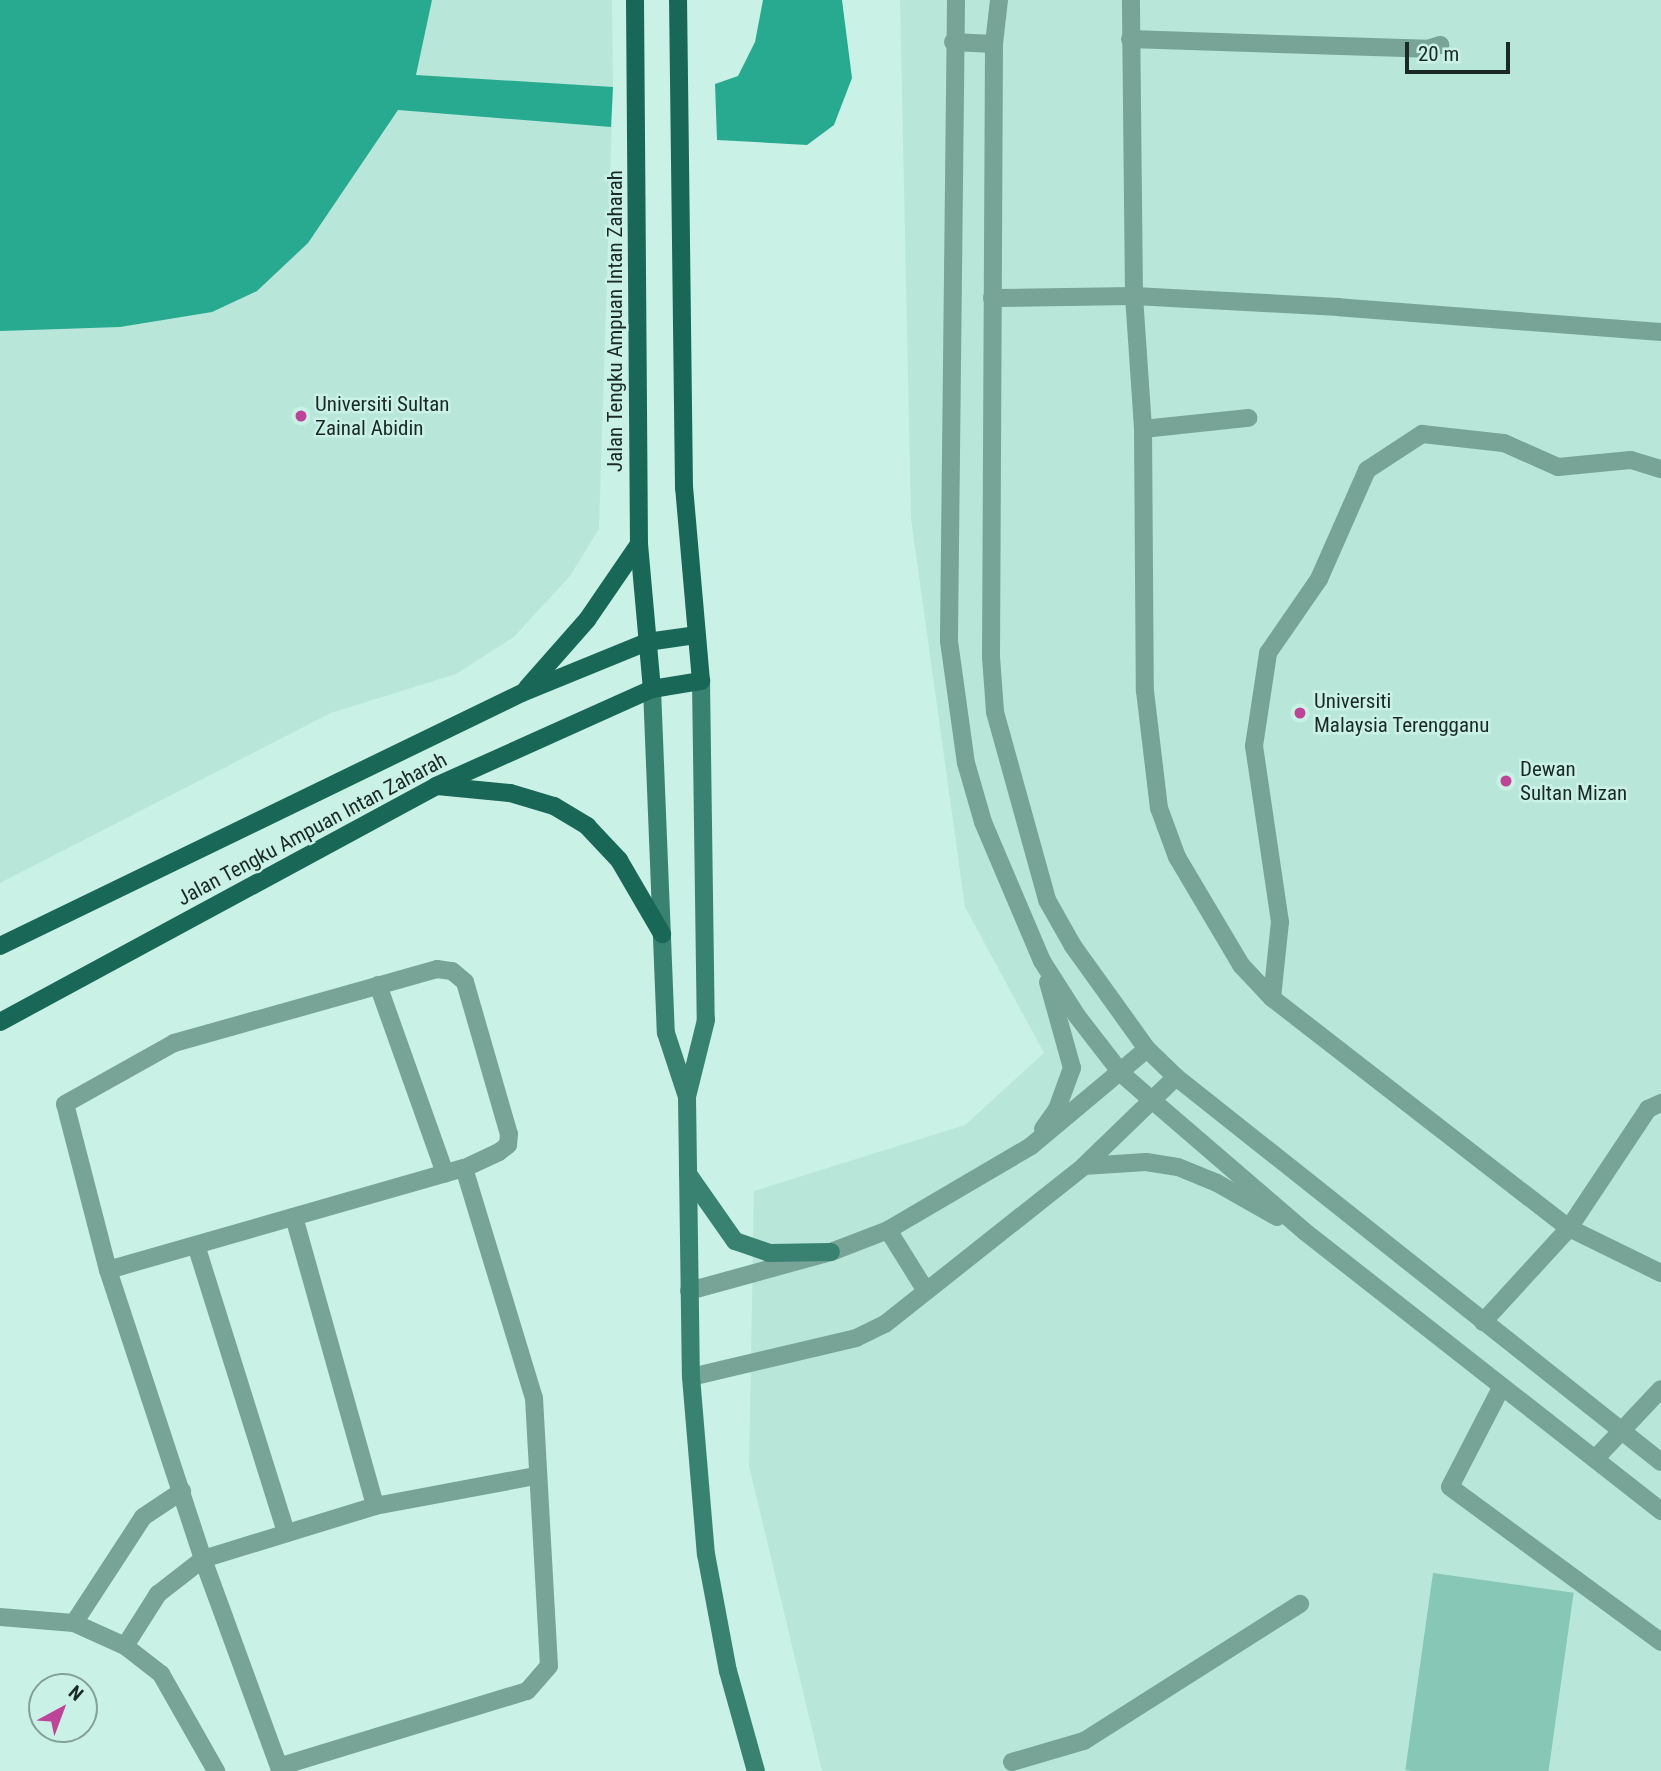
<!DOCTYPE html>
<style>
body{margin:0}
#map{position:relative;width:1661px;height:1771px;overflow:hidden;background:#caf1e6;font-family:"Roboto Condensed",sans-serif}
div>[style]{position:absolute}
.built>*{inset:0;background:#b8e7d9}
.green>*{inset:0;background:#87c7b6;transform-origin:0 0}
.water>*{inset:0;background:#28aa90}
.lane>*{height:18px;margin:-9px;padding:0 9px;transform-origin:9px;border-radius:9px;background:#77a497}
.street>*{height:18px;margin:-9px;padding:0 9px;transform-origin:9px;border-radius:9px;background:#77a497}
.secondary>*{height:18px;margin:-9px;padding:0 9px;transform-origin:9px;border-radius:9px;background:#398271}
.primary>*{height:18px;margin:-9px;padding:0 9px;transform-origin:9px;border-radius:9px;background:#196757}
.dots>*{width:19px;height:19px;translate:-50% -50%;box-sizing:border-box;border:4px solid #caf1e6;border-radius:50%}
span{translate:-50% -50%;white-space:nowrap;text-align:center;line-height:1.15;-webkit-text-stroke:5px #caf1e6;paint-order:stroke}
.street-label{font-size:21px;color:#1b2925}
.poi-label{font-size:21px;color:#1b2925}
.left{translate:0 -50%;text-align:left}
.north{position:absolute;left:28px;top:1673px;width:70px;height:70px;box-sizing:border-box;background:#caf1e6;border:2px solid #84a199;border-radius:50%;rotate:41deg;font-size:19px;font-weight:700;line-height:28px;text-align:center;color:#1b2925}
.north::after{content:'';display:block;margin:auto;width:24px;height:32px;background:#be4497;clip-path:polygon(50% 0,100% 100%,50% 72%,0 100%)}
.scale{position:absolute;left:1405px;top:42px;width:105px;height:32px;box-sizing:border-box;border:4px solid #1b2925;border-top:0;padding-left:9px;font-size:21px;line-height:24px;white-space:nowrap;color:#1b2925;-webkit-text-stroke:5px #caf1e6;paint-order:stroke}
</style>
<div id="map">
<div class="built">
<i style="clip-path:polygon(0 0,612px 0,613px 87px,599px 529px,570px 576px,514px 637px,456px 674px,331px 713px,0 883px)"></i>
<i style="clip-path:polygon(900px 0,1661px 0,1661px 1771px,822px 1771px,749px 1466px,754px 1191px,965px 1125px,1044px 1053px,965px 907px,911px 519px)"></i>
</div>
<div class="green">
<i style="left:1433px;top:1573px;width:142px;height:199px;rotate:8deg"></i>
</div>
<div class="water">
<i style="clip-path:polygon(0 0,432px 0,416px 75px,613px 87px,611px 127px,398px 110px,308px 243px,257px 291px,212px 312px,120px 327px,0 331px)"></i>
<i style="clip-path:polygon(763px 0,842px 0,852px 78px,834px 125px,807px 145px,717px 140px,715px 84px,738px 76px,755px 42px)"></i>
</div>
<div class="lane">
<i style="left:1130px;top:39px;width:297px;rotate:1.9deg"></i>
<i style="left:1427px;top:49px;width:14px;rotate:-17deg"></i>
<i style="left:953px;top:42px;width:41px;rotate:2.8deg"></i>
<i style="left:992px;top:298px;width:142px;rotate:-0.8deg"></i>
<i style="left:1134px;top:296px;width:296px;rotate:-90.6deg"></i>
<i style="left:1661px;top:332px;width:323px;rotate:-175.6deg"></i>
<i style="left:1339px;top:307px;width:205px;rotate:-176.9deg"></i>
<i style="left:1134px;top:296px;width:133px;rotate:86.1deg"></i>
<i style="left:1143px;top:429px;width:262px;rotate:89.6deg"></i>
<i style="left:1145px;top:691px;width:118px;rotate:83.2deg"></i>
<i style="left:1159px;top:808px;width:52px;rotate:69.8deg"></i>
<i style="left:1177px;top:857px;width:126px;rotate:59.3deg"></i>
<i style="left:1241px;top:965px;width:45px;rotate:46.8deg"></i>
<i style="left:1272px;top:998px;width:376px;rotate:37.8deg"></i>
<i style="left:1569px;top:1228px;width:102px;rotate:26.1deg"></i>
<i style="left:1143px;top:429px;width:106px;rotate:-6deg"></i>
<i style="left:437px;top:969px;width:15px;rotate:8deg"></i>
<i style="left:452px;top:971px;width:17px;rotate:40deg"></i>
<i style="left:465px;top:982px;width:158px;rotate:73.9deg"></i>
<i style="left:509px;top:1134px;width:11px;rotate:95deg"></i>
<i style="left:508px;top:1145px;width:11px;rotate:142deg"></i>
<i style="left:499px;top:1152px;width:38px;rotate:155deg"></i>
<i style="left:464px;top:1168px;width:240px;rotate:73.1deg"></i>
<i style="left:534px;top:1398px;width:268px;rotate:86.8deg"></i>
<i style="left:549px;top:1666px;width:33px;rotate:131deg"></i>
<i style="left:527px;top:1691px;width:259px;rotate:163deg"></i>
<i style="left:279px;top:1767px;width:221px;rotate:-110.1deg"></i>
<i style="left:203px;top:1559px;width:304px;rotate:-108.2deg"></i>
<i style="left:108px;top:1270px;width:171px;rotate:-104.5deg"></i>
<i style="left:65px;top:1104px;width:125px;rotate:-29.2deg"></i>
<i style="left:174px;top:1043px;width:273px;rotate:-15.7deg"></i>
<i style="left:378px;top:985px;width:200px;rotate:70.4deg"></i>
<i style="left:1272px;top:998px;width:76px;rotate:-84deg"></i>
<i style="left:1280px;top:922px;width:178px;rotate:-98.4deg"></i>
<i style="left:1254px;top:746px;width:94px;rotate:-81.4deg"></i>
<i style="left:1268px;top:653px;width:90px;rotate:-55.4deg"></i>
<i style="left:1319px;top:579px;width:119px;rotate:-66.2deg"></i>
<i style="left:1367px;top:470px;width:66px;rotate:-33.2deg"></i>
<i style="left:1422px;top:434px;width:82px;rotate:6.3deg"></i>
<i style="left:1504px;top:443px;width:59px;rotate:24deg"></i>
<i style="left:1558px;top:467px;width:73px;rotate:-5.5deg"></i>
<i style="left:1631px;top:460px;width:31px;rotate:17deg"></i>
<i style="left:294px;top:1217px;width:300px;rotate:74.3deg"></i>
<i style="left:196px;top:1245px;width:302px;rotate:72.6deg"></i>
<i style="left:108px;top:1270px;width:370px;rotate:-16deg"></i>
<i style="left:1483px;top:1322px;width:127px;rotate:-47.5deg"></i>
<i style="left:1569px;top:1228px;width:143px;rotate:-56.4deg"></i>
<i style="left:1648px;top:1109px;width:14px;rotate:-25deg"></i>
<i style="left:1501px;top:1388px;width:111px;rotate:117.3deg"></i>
<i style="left:1450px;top:1487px;width:262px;rotate:36.3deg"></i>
<i style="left:1595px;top:1459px;width:96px;rotate:-46.7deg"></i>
<i style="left:74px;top:1623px;width:126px;rotate:-56.9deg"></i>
<i style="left:143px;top:1517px;width:47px;rotate:-33.7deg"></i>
<i style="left:125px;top:1646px;width:62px;rotate:-57.6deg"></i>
<i style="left:158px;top:1594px;width:57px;rotate:-37.9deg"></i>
<i style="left:203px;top:1559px;width:180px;rotate:-17.1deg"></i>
<i style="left:375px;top:1506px;width:163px;rotate:-10.6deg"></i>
<i style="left:1012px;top:1762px;width:75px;rotate:-16.3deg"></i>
<i style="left:1084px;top:1741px;width:256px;rotate:-32.4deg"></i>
</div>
<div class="street">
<i style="left:956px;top:0;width:641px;rotate:90.63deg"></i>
<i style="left:949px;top:641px;width:123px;rotate:82.1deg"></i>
<i style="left:966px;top:763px;width:61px;rotate:73.9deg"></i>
<i style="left:983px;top:822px;width:151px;rotate:67deg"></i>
<i style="left:1042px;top:961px;width:65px;rotate:57.5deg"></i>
<i style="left:1077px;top:1016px;width:73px;rotate:52.2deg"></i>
<i style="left:1122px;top:1074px;width:41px;rotate:41.1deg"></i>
<i style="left:1153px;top:1101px;width:199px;rotate:40.7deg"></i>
<i style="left:1304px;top:1231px;width:454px;rotate:38.1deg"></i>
<i style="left:999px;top:0;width:44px;rotate:96.5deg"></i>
<i style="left:994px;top:44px;width:613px;rotate:90.28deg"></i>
<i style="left:991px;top:657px;width:55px;rotate:85.8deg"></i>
<i style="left:995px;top:712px;width:195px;rotate:74.5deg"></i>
<i style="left:1047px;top:900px;width:53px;rotate:60.5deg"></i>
<i style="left:1073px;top:946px;width:127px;rotate:54.3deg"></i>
<i style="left:1147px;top:1049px;width:40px;rotate:44deg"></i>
<i style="left:1176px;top:1077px;width:619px;rotate:38.44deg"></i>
<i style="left:1043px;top:1129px;width:24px;rotate:-55deg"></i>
<i style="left:1057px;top:1109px;width:44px;rotate:-69.9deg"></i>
<i style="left:1072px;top:1068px;width:89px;rotate:-105.6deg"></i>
<i style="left:1084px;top:1166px;width:62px;rotate:-3.7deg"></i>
<i style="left:1146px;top:1162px;width:32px;rotate:9deg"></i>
<i style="left:1178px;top:1167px;width:42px;rotate:22.3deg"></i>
<i style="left:1217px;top:1183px;width:69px;rotate:29.5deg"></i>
<i style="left:888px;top:1230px;width:72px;rotate:58.1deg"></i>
<i style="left:689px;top:1291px;width:147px;rotate:-15.4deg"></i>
<i style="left:831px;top:1252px;width:61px;rotate:-21.1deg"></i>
<i style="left:888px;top:1230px;width:166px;rotate:-30.4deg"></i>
<i style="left:1031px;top:1146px;width:151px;rotate:-39.9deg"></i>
<i style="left:691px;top:1377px;width:170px;rotate:-13.3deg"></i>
<i style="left:856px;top:1338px;width:32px;rotate:-26deg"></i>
<i style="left:885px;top:1324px;width:254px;rotate:-38.4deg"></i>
<i style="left:1084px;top:1166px;width:128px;rotate:-44.1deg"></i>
<i style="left:0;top:1617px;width:74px;rotate:4.6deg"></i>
<i style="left:74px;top:1623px;width:56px;rotate:24.3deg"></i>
<i style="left:125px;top:1646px;width:46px;rotate:37.9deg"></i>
<i style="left:161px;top:1674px;width:112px;rotate:60.4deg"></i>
</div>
<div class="secondary">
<i style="left:701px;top:681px;width:339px;rotate:89.2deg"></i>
<i style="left:706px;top:1020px;width:79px;rotate:103.9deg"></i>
<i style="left:687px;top:1097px;width:280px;rotate:89.2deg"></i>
<i style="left:691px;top:1377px;width:178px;rotate:85.2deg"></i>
<i style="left:706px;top:1554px;width:119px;rotate:79.4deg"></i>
<i style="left:728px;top:1671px;width:104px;rotate:74.4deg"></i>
<i style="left:652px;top:689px;width:344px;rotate:87.7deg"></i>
<i style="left:666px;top:1033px;width:67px;rotate:71.8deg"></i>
<i style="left:688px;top:1174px;width:82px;rotate:55deg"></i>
<i style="left:735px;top:1241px;width:36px;rotate:19deg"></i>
<i style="left:769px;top:1253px;width:62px;rotate:-0.9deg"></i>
</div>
<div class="primary">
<i style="left:635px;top:0;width:544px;rotate:89.58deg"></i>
<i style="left:639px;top:544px;width:146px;rotate:84.9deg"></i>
<i style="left:527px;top:688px;width:91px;rotate:-48.6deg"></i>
<i style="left:587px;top:620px;width:92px;rotate:-55.6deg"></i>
<i style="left:437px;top:786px;width:73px;rotate:5.5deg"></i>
<i style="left:510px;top:793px;width:46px;rotate:16.5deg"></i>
<i style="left:554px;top:806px;width:39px;rotate:31deg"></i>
<i style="left:587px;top:826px;width:47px;rotate:46.7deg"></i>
<i style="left:619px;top:860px;width:86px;rotate:59.8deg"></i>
<i style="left:0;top:946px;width:580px;rotate:-25.86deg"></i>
<i style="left:522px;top:693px;width:135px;rotate:-22.2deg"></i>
<i style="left:647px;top:642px;width:49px;rotate:-8.1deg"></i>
<i style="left:0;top:1022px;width:496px;rotate:-28.4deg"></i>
<i style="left:436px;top:786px;width:237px;rotate:-24.2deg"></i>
<i style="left:652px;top:689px;width:50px;rotate:-9.3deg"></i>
<i style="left:701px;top:681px;width:194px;rotate:-95deg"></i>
<i style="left:684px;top:488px;width:488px;rotate:-90.7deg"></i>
</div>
<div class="dots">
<i style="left:301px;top:416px;background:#be4497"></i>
<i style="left:1300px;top:713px;background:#be4497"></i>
<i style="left:1506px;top:781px;background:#be4497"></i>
</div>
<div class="street-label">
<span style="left:615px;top:321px;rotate:-90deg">Jalan Tengku Ampuan Intan Zaharah</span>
<span style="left:312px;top:829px;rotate:-28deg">Jalan Tengku Ampuan Intan Zaharah</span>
</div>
<div class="poi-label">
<span class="left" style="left:315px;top:416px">Universiti Sultan<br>Zainal Abidin</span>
<span class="left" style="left:1314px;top:713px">Universiti<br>Malaysia Terengganu</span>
<span class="left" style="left:1520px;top:781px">Dewan<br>Sultan Mizan</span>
</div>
<div class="north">N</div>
<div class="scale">20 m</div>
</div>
